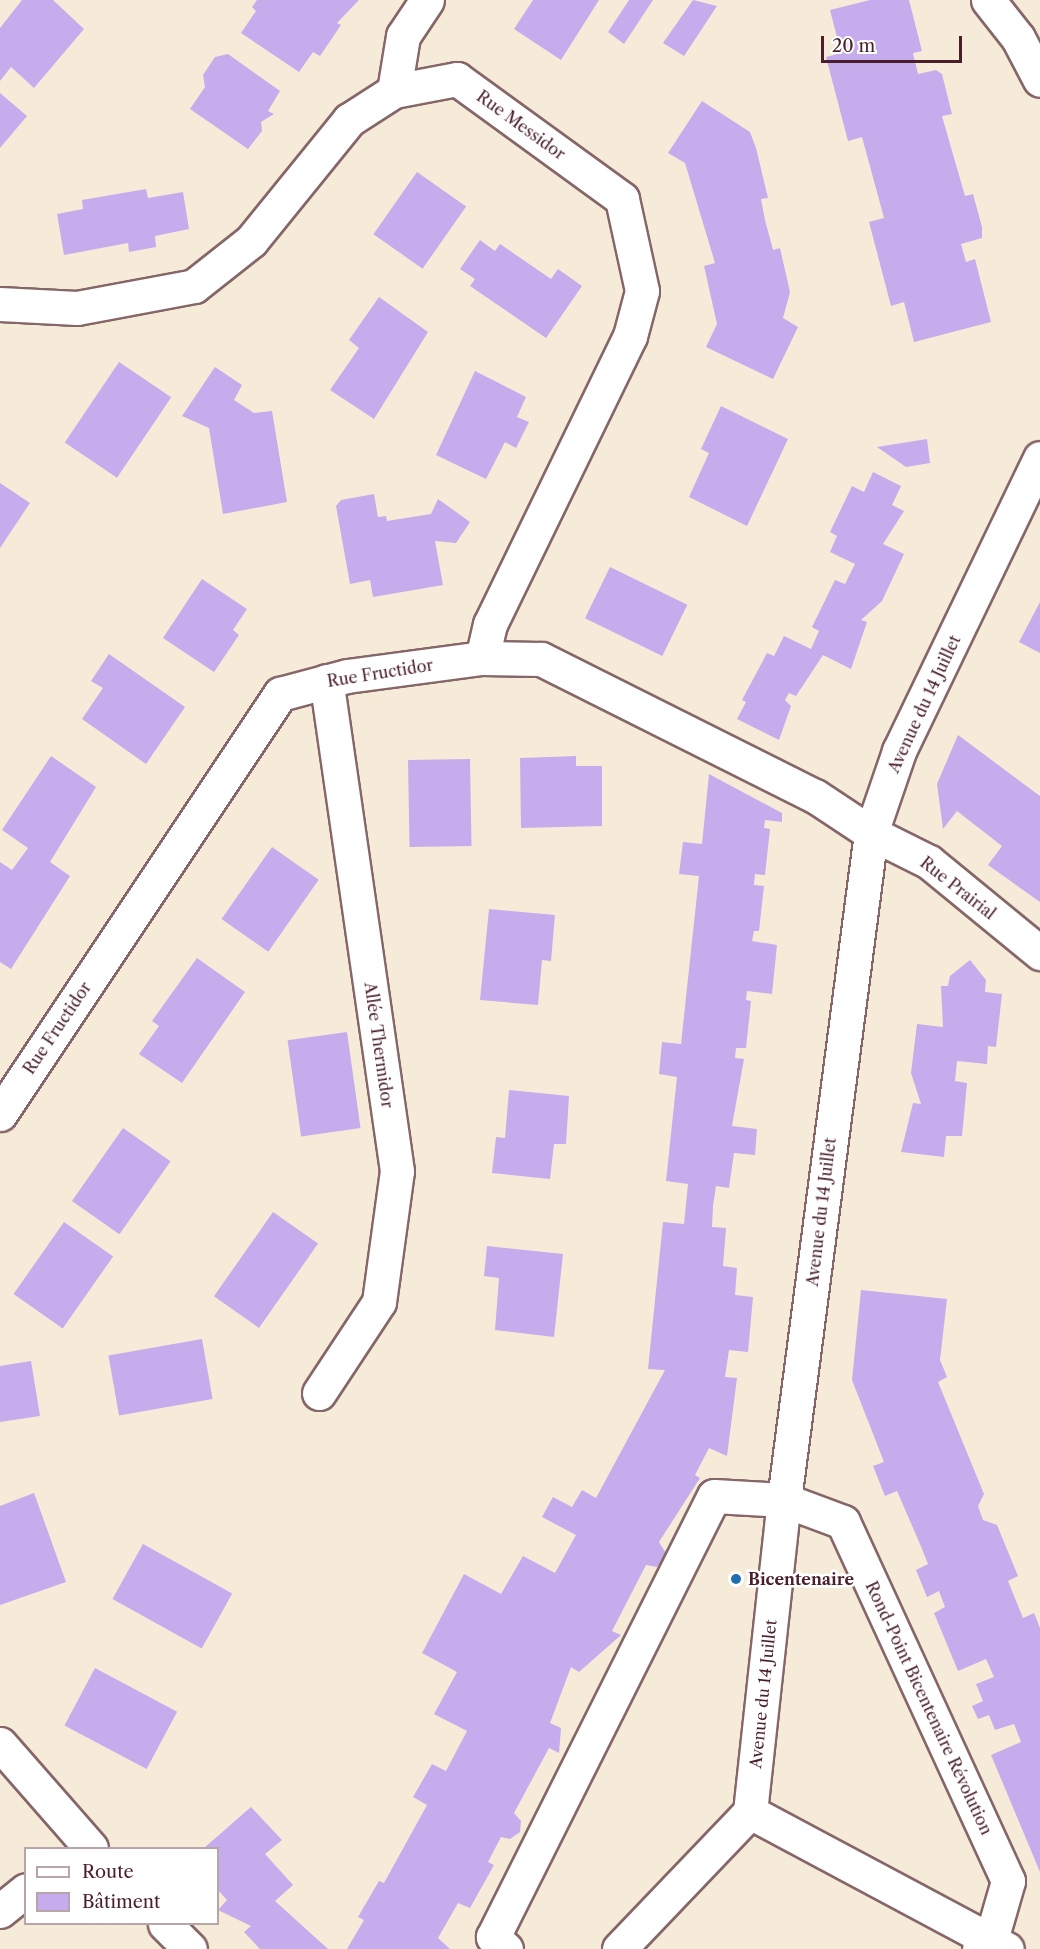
<!DOCTYPE html>
<meta charset="utf-8">
<style>
body{margin:0}
#map{position:relative;width:1040px;height:1949px;overflow:hidden;background:#f6ebd8;font-family:"Libre Caslon Text",serif}
div>[style]{position:absolute}
.building>*{inset:0;background:#c5acec;transform-origin:0 0}
.roads{filter:drop-shadow(2px 0 #866668) drop-shadow(-2px 0 #866668) drop-shadow(0 2px #866668) drop-shadow(0 -2px #866668)}
.minor>*{height:33px;margin:-16.5px;padding:0 16.5px;transform-origin:16.5px;border-radius:16.5px;background:#fff}
.dots>*{width:16px;height:16px;translate:-50% -50%;box-sizing:border-box;border:3px solid #fff;border-radius:50%}
span{translate:-50% -50%;white-space:nowrap;text-align:center;line-height:1.15;-webkit-text-stroke:5px #fff;paint-order:stroke}
.street-label{font-size:16px;color:#4a1f2b}
.poi-label{font-size:16px;color:#4a1f2b;font-weight:700}
.left{translate:0 -50%;text-align:left}
.legend{position:absolute;left:24px;top:1847px;width:195px;height:78px;box-sizing:border-box;background:#fff;border:2px solid #b7a5aa;margin:0;padding:8px 10px;list-style:none;font-size:18px;color:#4a1f2b}
.legend li{display:flex;align-items:center;gap:12px;height:30px}
.legend b{width:30px;border:2px solid #b7a5aa}
.scale{position:absolute;left:821px;top:36px;width:141px;height:27px;box-sizing:border-box;border:3px solid #4a1f2b;border-top:0;padding-left:8px;font-size:18px;line-height:21px;white-space:nowrap;color:#4a1f2b;-webkit-text-stroke:4px #fff;paint-order:stroke}
</style>
<div id="map">
<div class="building">
<i style="clip-path:polygon(22px 0,53px 0,84px 29px,34px 88px,11px 67px,0 81px,0 28px)"></i>
<i style="clip-path:polygon(257px 0,359px 0,337px 23px,341px 25px,320px 56px,313px 52px,299px 72px,241px 33px,256px 11px,252px 7px)"></i>
<i style="clip-path:polygon(533px 0,599px 0,561px 60px,514px 29px)"></i>
<i style="clip-path:polygon(629px 0,653px 0,624px 44px,608px 32px)"></i>
<i style="clip-path:polygon(693px 0,717px 6px,684px 56px,663px 43px)"></i>
<i style="clip-path:polygon(870px 0,909px 0,922px 51px,913px 53px,918px 74px,936px 70px,942px 74px,952px 114px,942px 116px,965px 196px,973px 194px,982px 227px,982px 238px,961px 244px,966px 262px,975px 259px,991px 322px,914px 342px,904px 302px,891px 306px,869px 222px,884px 218px,862px 137px,848px 141px,826px 57px,841px 53px,830px 10px)"></i>
<i style="clip-path:polygon(228px 54px,280px 91px,268px 111px,274px 114px,261px 122px,262px 131px,248px 149px,190px 109px,205px 87px,203px 75px,215px 57px)"></i>
<i style="clip-path:polygon(0 93px,27px 116px,0 148px)"></i>
<i style="clip-path:polygon(702px 101px,750px 132px,756px 148px,768px 198px,761px 199px,765px 220px,773px 250px,780px 248px,790px 292px,783px 318px,798px 327px,773px 379px,706px 347px,717px 324px,704px 266px,715px 263px,685px 163px,668px 153px)"></i>
<i style="left:417px;top:172px;width:60px;height:76px;rotate:35deg"></i>
<i style="clip-path:polygon(146px 189px,148px 198px,183px 192px,189px 229px,155px 236px,156px 247px,129px 252px,128px 243px,64px 255px,57px 214px,83px 209px,82px 200px)"></i>
<i style="clip-path:polygon(480px 240px,495px 251px,500px 244px,551px 279px,558px 269px,582px 286px,546px 338px,470px 286px,475px 279px,460px 269px)"></i>
<i style="clip-path:polygon(379px 297px,428px 332px,374px 419px,330px 390px,359px 348px,349px 340px)"></i>
<i style="left:119px;top:362px;width:63px;height:97px;rotate:34deg"></i>
<i style="clip-path:polygon(215px 367px,242px 385px,234px 400px,254px 413px,272px 411px,287px 502px,223px 514px,209px 428px,182px 416px)"></i>
<i style="clip-path:polygon(475px 371px,526px 397px,517px 417px,529px 422px,516px 448px,505px 442px,486px 479px,436px 455px)"></i>
<i style="clip-path:polygon(721px 406px,788px 439px,747px 526px,689px 497px,709px 453px,701px 449px)"></i>
<i style="clip-path:polygon(927px 439px,930px 463px,906px 467px,877px 447px)"></i>
<i style="clip-path:polygon(873px 472px,901px 486px,892px 505px,904px 511px,883px 544px,904px 554px,882px 601px,861px 620px,867px 622px,851px 669px,823px 655px,796px 696px,789px 693px,785px 700px,791px 706px,779px 740px,737px 719px,746px 702px,742px 700px,767px 653px,774px 656px,784px 636px,811px 649px,819px 631px,812px 627px,835px 580px,845px 584px,855px 564px,830px 552px,837px 536px,830px 532px,852px 486px,864px 492px)"></i>
<i style="clip-path:polygon(0 483px,30px 503px,0 548px)"></i>
<i style="clip-path:polygon(374px 494px,378px 517px,386px 516px,387px 521px,431px 514px,438px 499px,470px 522px,456px 543px,435px 541px,443px 585px,373px 597px,370px 580px,350px 584px,336px 506px,341px 500px)"></i>
<i style="left:610px;top:567px;width:86px;height:57px;rotate:26deg"></i>
<i style="clip-path:polygon(202px 579px,247px 609px,233px 630px,239px 635px,214px 672px,163px 638px)"></i>
<i style="clip-path:polygon(1040px 602px,1040px 653px,1019px 642px)"></i>
<i style="clip-path:polygon(109px 654px,185px 707px,146px 764px,82px 719px,103px 688px,91px 681px)"></i>
<i style="clip-path:polygon(958px 735px,1040px 796px,1040px 902px,988px 865px,1002px 846px,957px 811px,943px 829px,937px 784px)"></i>
<i style="clip-path:polygon(51px 756px,96px 787px,50px 862px,70px 876px,11px 969px,0 962px,0 862px,12px 870px,28px 848px,2px 830px)"></i>
<i style="clip-path:polygon(576px 756px,576px 766px,602px 766px,602px 826px,521px 828px,520px 758px)"></i>
<i style="left:470px;top:759px;width:87px;height:62px;rotate:89deg"></i>
<i style="clip-path:polygon(709px 774px,782px 813px,782px 822px,765px 820px,764px 828px,770px 829px,765px 875px,755px 874px,754px 885px,764px 886px,759px 931px,754px 931px,752px 941px,777px 945px,772px 994px,747px 991px,746px 1000px,751px 1001px,746px 1048px,736px 1048px,735px 1058px,744px 1059px,732px 1126px,757px 1129px,755px 1155px,734px 1153px,729px 1188px,716px 1186px,713px 1206px,712px 1227px,726px 1228px,723px 1266px,737px 1268px,735px 1295px,753px 1297px,748px 1352px,729px 1350px,725px 1377px,737px 1378px,727px 1456px,709px 1448px,695px 1475px,700px 1478px,659px 1542px,667px 1555px,657px 1567px,646px 1565px,612px 1631px,621px 1635px,579px 1672px,571px 1667px,550px 1723px,561px 1728px,559px 1753px,549px 1748px,514px 1813px,521px 1821px,520px 1832px,510px 1839px,501px 1837px,488px 1862px,494px 1865px,470px 1908px,458px 1903px,438px 1938px,450px 1949px,347px 1949px,364px 1920px,358px 1917px,379px 1881px,384px 1883px,427px 1805px,413px 1797px,432px 1764px,446px 1771px,467px 1731px,434px 1714px,457px 1672px,422px 1653px,464px 1574px,501px 1594px,523px 1556px,555px 1573px,576px 1535px,542px 1517px,553px 1497px,572px 1507px,582px 1490px,596px 1498px,665px 1370px,648px 1369px,663px 1222px,684px 1224px,688px 1184px,666px 1181px,677px 1077px,659px 1074px,662px 1042px,681px 1044px,699px 876px,679px 874px,683px 842px,702px 844px)"></i>
<i style="left:272px;top:847px;width:57px;height:88px;rotate:35deg"></i>
<i style="clip-path:polygon(489px 909px,555px 915px,551px 961px,542px 960px,538px 1005px,480px 1000px)"></i>
<i style="clip-path:polygon(197px 958px,245px 992px,182px 1083px,139px 1054px,159px 1026px,152px 1021px)"></i>
<i style="clip-path:polygon(970px 960px,986px 980px,985px 992px,1002px 994px,996px 1047px,988px 1046px,987px 1064px,957px 1061px,955px 1081px,967px 1083px,962px 1136px,946px 1136px,944px 1157px,901px 1152px,913px 1103px,921px 1104px,911px 1073px,917px 1024px,943px 1027px,941px 986px,948px 986px,950px 976px)"></i>
<i style="left:347px;top:1032px;width:97px;height:60px;rotate:82deg"></i>
<i style="clip-path:polygon(509px 1090px,569px 1096px,566px 1144px,554px 1144px,550px 1179px,492px 1173px,496px 1137px,505px 1138px)"></i>
<i style="left:123px;top:1128px;width:58px;height:89px;rotate:35deg"></i>
<i style="left:273px;top:1212px;width:55px;height:103px;rotate:35deg"></i>
<i style="left:64px;top:1222px;width:60px;height:88px;rotate:35deg"></i>
<i style="clip-path:polygon(487px 1246px,563px 1254px,554px 1337px,495px 1330px,499px 1278px,484px 1276px)"></i>
<i style="clip-path:polygon(861px 1290px,947px 1299px,940px 1360px,947px 1377px,938px 1382px,984px 1494px,978px 1506px,983px 1520px,997px 1525px,1018px 1576px,1008px 1581px,1023px 1618px,1034px 1613px,1040px 1628px,1040px 1872px,991px 1755px,1021px 1742px,1014px 1724px,995px 1730px,989px 1715px,978px 1719px,972px 1706px,983px 1701px,976px 1684px,994px 1677px,986px 1659px,958px 1671px,934px 1613px,945px 1607px,939px 1591px,927px 1597px,916px 1570px,928px 1564px,920px 1544px,897px 1491px,885px 1496px,873px 1466px,884px 1462px,852px 1380px)"></i>
<i style="left:202px;top:1339px;width:61px;height:95px;rotate:80deg"></i>
<i style="clip-path:polygon(31px 1361px,40px 1416px,0 1422px,0 1366px)"></i>
<i style="clip-path:polygon(34px 1493px,66px 1582px,0 1605px,0 1506px)"></i>
<i style="left:143px;top:1544px;width:102px;height:63px;rotate:29deg"></i>
<i style="left:95px;top:1668px;width:93px;height:65px;rotate:28deg"></i>
<i style="clip-path:polygon(251px 1807px,282px 1840px,265px 1854px,293px 1885px,275px 1901px,328px 1949px,260px 1949px,244px 1932px,251px 1926px,218px 1910px,227px 1900px,218px 1890px,218px 1848px,204px 1848px)"></i>
</div>
<div class="roads">
<div class="minor">
<i style="left:988px;top:0;width:48px;rotate:51.7deg"></i>
<i style="left:1018px;top:38px;width:47px;rotate:62.4deg"></i>
<i style="left:394px;top:91px;width:56px;rotate:-80.7deg"></i>
<i style="left:403px;top:36px;width:43px;rotate:-56.3deg"></i>
<i style="left:0;top:304px;width:77px;rotate:3deg"></i>
<i style="left:77px;top:308px;width:119px;rotate:-10.6deg"></i>
<i style="left:194px;top:286px;width:73px;rotate:-38.3deg"></i>
<i style="left:251px;top:241px;width:156px;rotate:-51deg"></i>
<i style="left:349px;top:120px;width:54px;rotate:-32.8deg"></i>
<i style="left:394px;top:91px;width:64px;rotate:-10.8deg"></i>
<i style="left:457px;top:79px;width:204px;rotate:36deg"></i>
<i style="left:622px;top:199px;width:94px;rotate:77.7deg"></i>
<i style="left:642px;top:291px;width:47px;rotate:104.9deg"></i>
<i style="left:630px;top:336px;width:320px;rotate:115.9deg"></i>
<i style="left:490px;top:624px;width:35px;rotate:103deg"></i>
<i style="left:0;top:1114px;width:505px;rotate:-56.31deg"></i>
<i style="left:280px;top:694px;width:69px;rotate:-15deg"></i>
<i style="left:347px;top:676px;width:136px;rotate:-7.6deg"></i>
<i style="left:482px;top:658px;width:59px;rotate:1deg"></i>
<i style="left:541px;top:659px;width:306px;rotate:26.6deg"></i>
<i style="left:815px;top:796px;width:67px;rotate:33.5deg"></i>
<i style="left:871px;top:833px;width:65px;rotate:26.6deg"></i>
<i style="left:929px;top:862px;width:144px;rotate:39.3deg"></i>
<i style="left:319px;top:1393px;width:109px;rotate:-56.6deg"></i>
<i style="left:379px;top:1302px;width:132px;rotate:-82.2deg"></i>
<i style="left:397px;top:1171px;width:495px;rotate:-98.2deg"></i>
<i style="left:0;top:1744px;width:138px;rotate:48.8deg"></i>
<i style="left:750px;top:1812px;width:291px;rotate:28.1deg"></i>
<i style="left:0;top:1911px;width:33px;rotate:-39deg"></i>
<i style="left:165px;top:1924px;width:35px;rotate:45deg"></i>
<i style="left:506px;top:1949px;width:18px;rotate:-137deg"></i>
<i style="left:493px;top:1937px;width:493px;rotate:-63.4deg"></i>
<i style="left:714px;top:1496px;width:70px;rotate:3.3deg"></i>
<i style="left:784px;top:1500px;width:63px;rotate:20.4deg"></i>
<i style="left:843px;top:1522px;width:395px;rotate:65.3deg"></i>
<i style="left:1008px;top:1881px;width:61px;rotate:106.1deg"></i>
<i style="left:991px;top:1940px;width:15px;rotate:143deg"></i>
<i style="left:619px;top:1949px;width:190px;rotate:-46.3deg"></i>
<i style="left:750px;top:1812px;width:314px;rotate:-83.8deg"></i>
<i style="left:784px;top:1500px;width:673px;rotate:-82.57deg"></i>
<i style="left:871px;top:833px;width:87px;rotate:-71.1deg"></i>
<i style="left:899px;top:751px;width:325px;rotate:-64.3deg"></i>
</div>
</div>
<div class="dots">
<i style="left:736px;top:1579px;background:#1f6fb2"></i>
</div>
<div class="street-label">
<span style="left:521px;top:125px;rotate:36deg">Rue Messidor</span>
<span style="left:380px;top:673px;rotate:-9deg">Rue Fructidor</span>
<span style="left:924px;top:704px;rotate:-65deg">Avenue du 14 Juillet</span>
<span style="left:958px;top:888px;rotate:38deg">Rue Prairial</span>
<span style="left:57px;top:1028px;rotate:-56deg">Rue Fructidor</span>
<span style="left:379px;top:1045px;rotate:82deg">Allée Thermidor</span>
<span style="left:821px;top:1212px;rotate:-83deg">Avenue du 14 Juillet</span>
<span style="left:763px;top:1694px;rotate:-84deg">Avenue du 14 Juillet</span>
<span style="left:929px;top:1708px;rotate:65deg">Rond-Point Bicentenaire Révolution</span>
</div>
<div class="poi-label">
<span class="left" style="left:748px;top:1579px">Bicentenaire</span>
</div>
<ul class="legend">
<li><b style="height:8px;background:#fff"></b>Route</li>
<li><b style="height:16px;background:#c5acec"></b>Bâtiment</li>
</ul>
<div class="scale">20 m</div>
</div>
